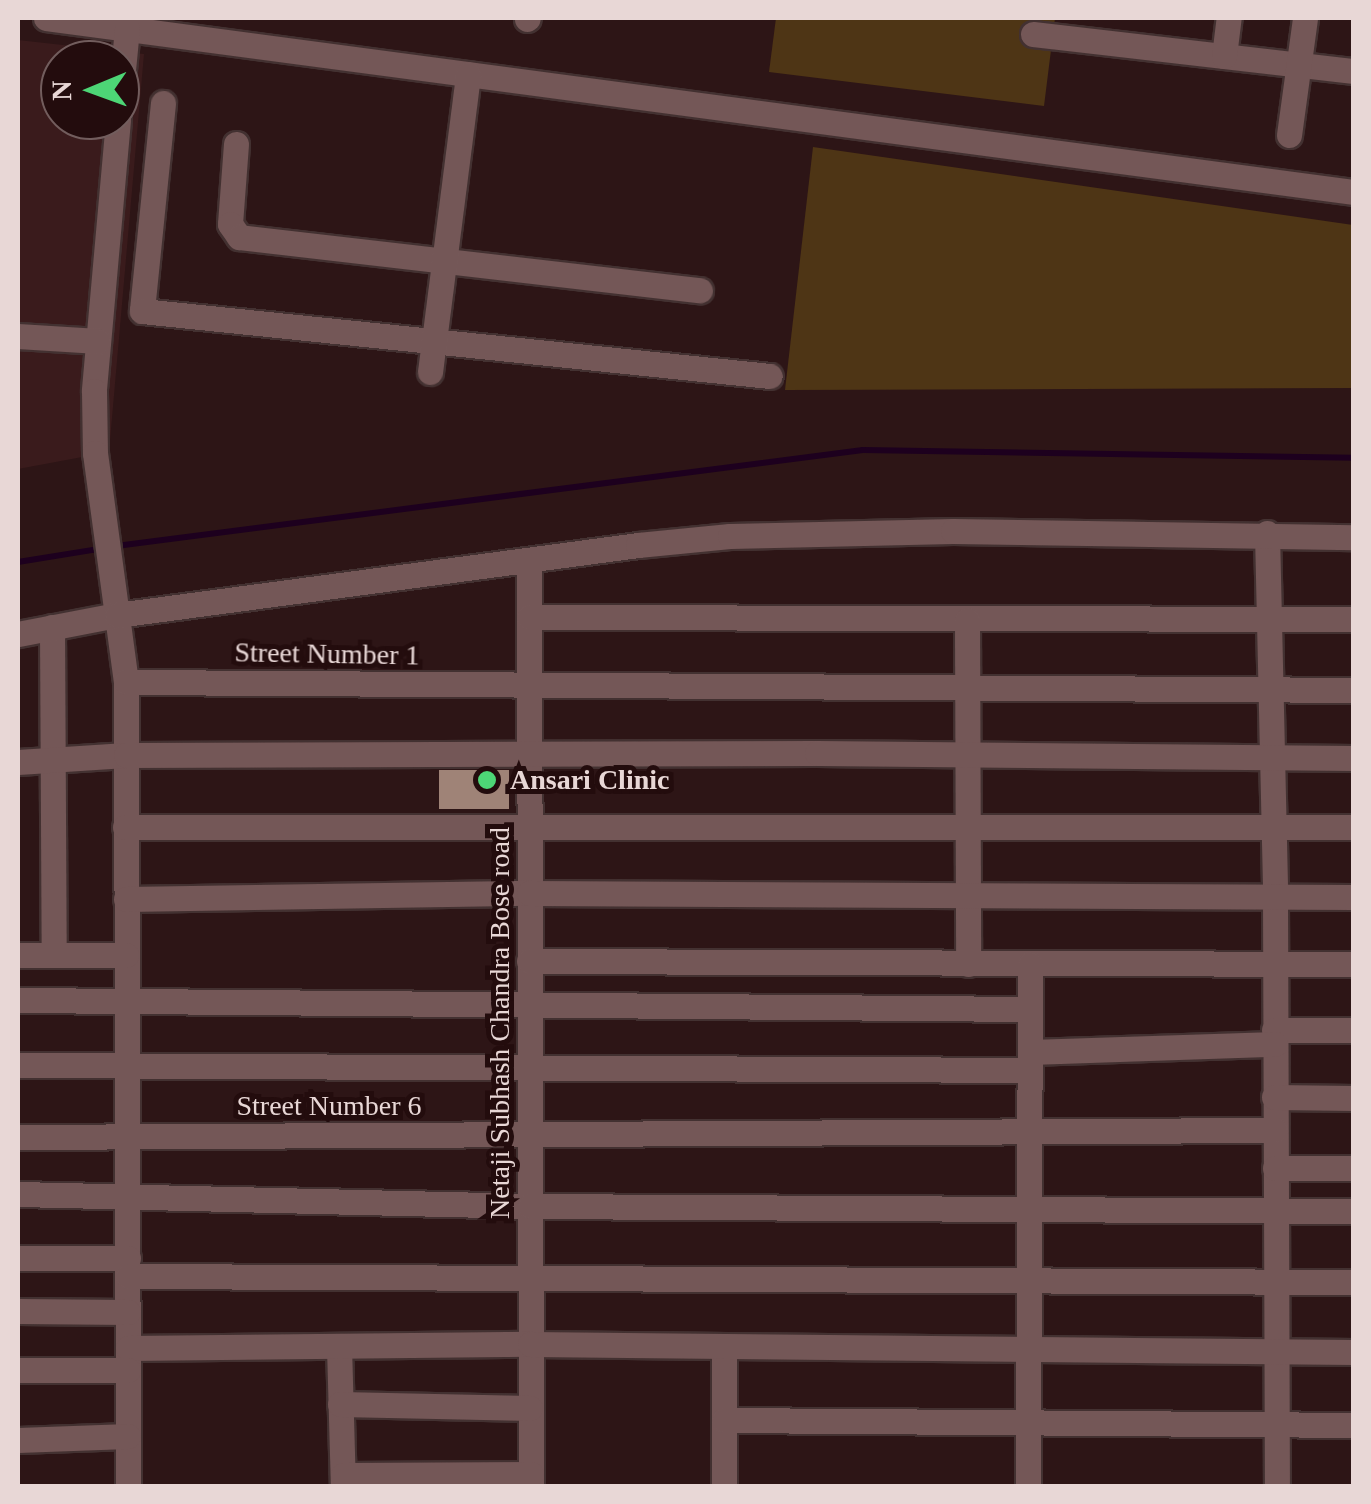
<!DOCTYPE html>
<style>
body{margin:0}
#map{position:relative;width:1371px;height:1504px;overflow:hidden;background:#2d1516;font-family:Georgia,serif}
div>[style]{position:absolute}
.built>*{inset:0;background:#3a1b1c}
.green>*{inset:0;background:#4e3515}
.stream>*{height:6px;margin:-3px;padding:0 3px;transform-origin:3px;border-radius:3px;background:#1d001e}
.building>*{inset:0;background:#9f8377;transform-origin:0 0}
.roads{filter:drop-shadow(2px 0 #433131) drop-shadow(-2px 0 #433131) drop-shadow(0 2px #433131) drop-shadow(0 -2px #433131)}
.minor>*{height:25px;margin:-12.5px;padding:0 12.5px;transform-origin:12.5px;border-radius:12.5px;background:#745757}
.dots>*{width:28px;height:28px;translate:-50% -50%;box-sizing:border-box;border:5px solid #230c0d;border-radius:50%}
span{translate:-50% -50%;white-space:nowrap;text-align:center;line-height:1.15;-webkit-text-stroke:10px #230c0d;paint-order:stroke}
.street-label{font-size:28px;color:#e8d7d6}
.poi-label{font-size:28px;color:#e8d7d6;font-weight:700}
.left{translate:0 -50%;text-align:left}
.frame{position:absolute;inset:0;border:20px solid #e8d7d6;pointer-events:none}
.north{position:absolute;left:40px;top:40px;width:100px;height:100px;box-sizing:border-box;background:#230c0d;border:2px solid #725d5d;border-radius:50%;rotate:269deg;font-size:28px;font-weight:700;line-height:40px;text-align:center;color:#e8d7d6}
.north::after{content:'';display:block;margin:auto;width:35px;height:45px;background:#4dd676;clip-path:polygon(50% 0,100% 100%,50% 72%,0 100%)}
</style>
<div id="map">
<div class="built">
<i style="clip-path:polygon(evenodd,18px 40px,144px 54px,109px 452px,18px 469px,18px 40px,60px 60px,120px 60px,120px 120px,60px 120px,60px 60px)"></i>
</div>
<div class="green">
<i style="clip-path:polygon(776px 18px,1055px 18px,1044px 106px,769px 72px)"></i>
<i style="clip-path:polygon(813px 147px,1353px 225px,1353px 388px,785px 390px)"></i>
</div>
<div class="stream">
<i style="left:116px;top:546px;width:753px;rotate:-7.32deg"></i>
<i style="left:863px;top:450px;width:491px;rotate:0.9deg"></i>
<i style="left:18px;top:562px;width:87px;rotate:-9.2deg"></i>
</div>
<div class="building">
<i style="left:439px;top:770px;width:70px;height:39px"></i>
</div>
<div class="roads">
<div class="minor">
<i style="left:46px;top:18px;width:1320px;rotate:7.58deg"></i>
<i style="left:527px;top:19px;width:1px;rotate:-45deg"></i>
<i style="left:1033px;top:34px;width:323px;rotate:6.6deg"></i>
<i style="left:1224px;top:56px;width:38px;rotate:-83deg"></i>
<i style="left:120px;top:101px;width:73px;rotate:-84.5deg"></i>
<i style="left:163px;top:103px;width:209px;rotate:95.8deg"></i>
<i style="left:142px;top:311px;width:631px;rotate:5.91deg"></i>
<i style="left:118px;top:120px;width:272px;rotate:95.1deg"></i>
<i style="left:94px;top:391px;width:62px;rotate:89.1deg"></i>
<i style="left:95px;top:453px;width:231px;rotate:82.3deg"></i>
<i style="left:126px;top:682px;width:804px;rotate:89.86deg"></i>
<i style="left:1289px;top:135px;width:118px;rotate:-82.2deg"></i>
<i style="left:236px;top:144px;width:80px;rotate:94.3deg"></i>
<i style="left:230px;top:224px;width:16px;rotate:55deg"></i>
<i style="left:239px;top:237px;width:464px;rotate:6.6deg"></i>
<i style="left:18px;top:336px;width:80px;rotate:3.6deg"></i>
<i style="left:430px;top:372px;width:300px;rotate:-82.7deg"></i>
<i style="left:1267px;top:533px;width:363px;rotate:88.7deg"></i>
<i style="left:1275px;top:896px;width:590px;rotate:89.81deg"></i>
<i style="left:529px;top:560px;width:926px;rotate:89.88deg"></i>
<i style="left:529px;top:617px;width:825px;rotate:0.14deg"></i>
<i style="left:967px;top:620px;width:344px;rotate:89.8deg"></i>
<i style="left:52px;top:627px;width:328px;rotate:89.7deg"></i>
<i style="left:18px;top:634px;width:101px;rotate:-10.9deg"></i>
<i style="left:117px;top:615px;width:526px;rotate:-7.65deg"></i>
<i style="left:638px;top:545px;width:92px;rotate:-5.6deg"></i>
<i style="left:730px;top:536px;width:223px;rotate:-1.3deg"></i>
<i style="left:953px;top:531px;width:401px;rotate:0.9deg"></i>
<i style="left:126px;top:682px;width:1228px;rotate:0.37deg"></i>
<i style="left:18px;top:762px;width:108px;rotate:-3.7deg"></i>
<i style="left:126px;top:755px;width:691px;rotate:-0.17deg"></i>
<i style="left:817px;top:753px;width:537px;rotate:0.53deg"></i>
<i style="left:125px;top:827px;width:1229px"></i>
<i style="left:126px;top:899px;width:403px;rotate:-0.9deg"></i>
<i style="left:529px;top:893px;width:825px;rotate:0.28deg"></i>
<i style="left:18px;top:955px;width:108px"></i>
<i style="left:529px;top:961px;width:825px;rotate:0.21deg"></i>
<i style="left:18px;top:1000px;width:1012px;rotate:0.51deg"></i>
<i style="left:1274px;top:1030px;width:80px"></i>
<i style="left:1030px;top:1052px;width:245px;rotate:-1.9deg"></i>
<i style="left:18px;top:1065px;width:1012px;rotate:0.28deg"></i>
<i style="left:1274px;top:1097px;width:80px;rotate:0.7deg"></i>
<i style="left:18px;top:1137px;width:1257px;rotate:-0.32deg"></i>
<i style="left:1275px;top:1168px;width:79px"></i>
<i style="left:18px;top:1194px;width:512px;rotate:1.34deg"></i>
<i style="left:530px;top:1206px;width:824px;rotate:0.35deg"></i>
<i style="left:18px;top:1258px;width:110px"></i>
<i style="left:128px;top:1276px;width:1226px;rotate:0.28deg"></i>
<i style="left:18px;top:1311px;width:110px;rotate:0.5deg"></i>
<i style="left:339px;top:1346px;width:140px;rotate:88.4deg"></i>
<i style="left:724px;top:1346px;width:140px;rotate:90deg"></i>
<i style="left:128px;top:1348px;width:402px;rotate:-0.6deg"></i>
<i style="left:530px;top:1344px;width:824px;rotate:0.56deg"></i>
<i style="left:18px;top:1370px;width:110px"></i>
<i style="left:340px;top:1404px;width:190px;rotate:1.2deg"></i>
<i style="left:724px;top:1420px;width:630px;rotate:0.45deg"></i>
<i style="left:18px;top:1440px;width:110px;rotate:-2.1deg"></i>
<i style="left:343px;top:1475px;width:188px;rotate:-0.3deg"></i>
<i style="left:1028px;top:1486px;width:522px;rotate:-89.78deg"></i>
</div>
</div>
<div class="dots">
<i style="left:487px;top:780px;background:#4dd676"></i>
</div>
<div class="street-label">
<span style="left:327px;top:654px;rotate:1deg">Street Number 1</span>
<span style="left:500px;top:1023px;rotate:-90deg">Netaji Subhash Chandra Bose road</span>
<span style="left:329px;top:1106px">Street Number 6</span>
</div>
<div class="poi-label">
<span class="left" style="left:510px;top:780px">Ansari Clinic</span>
</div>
<div class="frame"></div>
<div class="north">N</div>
</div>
